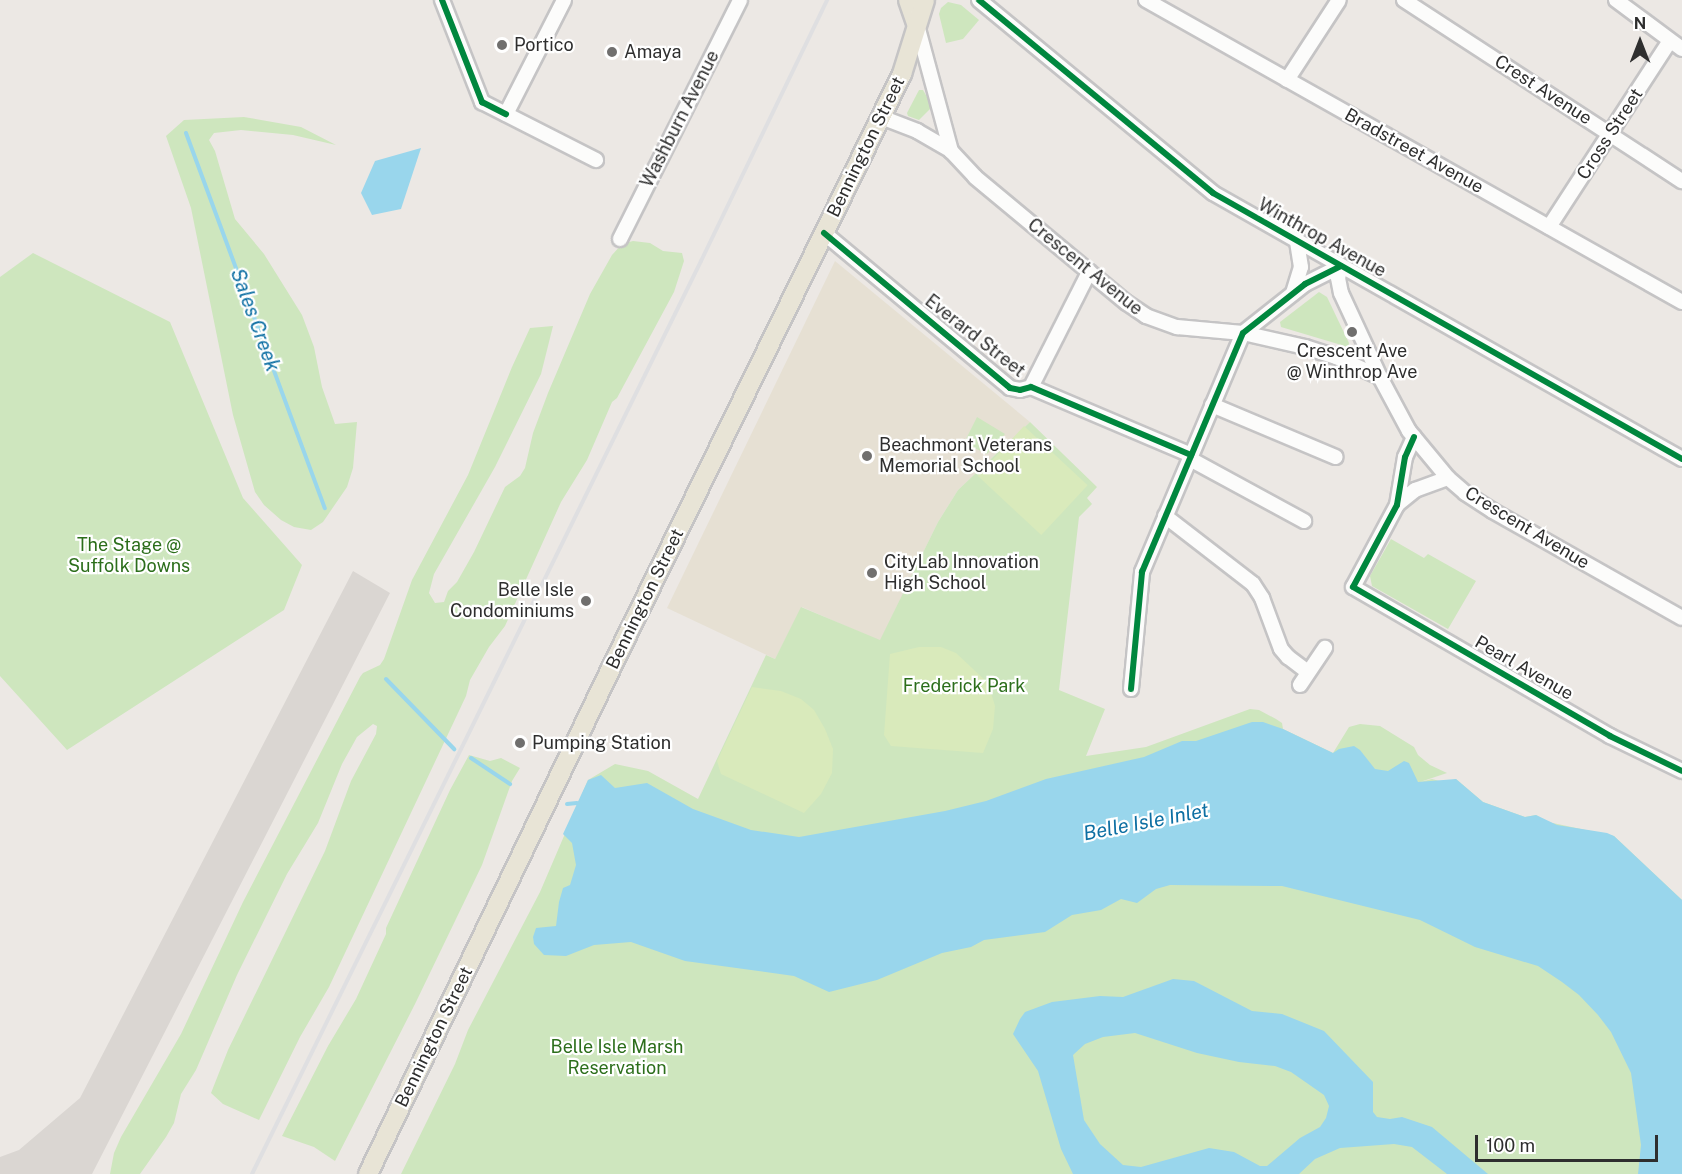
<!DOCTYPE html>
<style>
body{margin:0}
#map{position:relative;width:1682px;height:1174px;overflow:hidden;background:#ece8e4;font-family:"Public Sans",sans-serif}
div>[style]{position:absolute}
.education>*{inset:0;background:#e6e0d3}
.green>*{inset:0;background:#cee6be}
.pitch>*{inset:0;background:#d9eabb;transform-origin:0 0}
.plaza>*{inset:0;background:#dad6d2}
.water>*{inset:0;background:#99d6ec}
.stream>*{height:4px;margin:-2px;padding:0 2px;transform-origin:2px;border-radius:2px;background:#99d6ec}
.roads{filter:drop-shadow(2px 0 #c5c4c5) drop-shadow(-2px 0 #c5c4c5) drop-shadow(0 2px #c5c4c5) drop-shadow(0 -2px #c5c4c5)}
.minor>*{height:14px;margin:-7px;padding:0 7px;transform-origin:7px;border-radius:7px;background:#fcfcfb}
.major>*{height:18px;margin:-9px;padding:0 9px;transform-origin:9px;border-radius:9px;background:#e8e4d6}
.rail>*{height:4px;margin:-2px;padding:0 2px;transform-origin:2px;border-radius:2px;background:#dfdfe1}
.cycleway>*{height:6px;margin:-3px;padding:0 3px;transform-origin:3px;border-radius:3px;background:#00873e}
.dots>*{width:16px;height:16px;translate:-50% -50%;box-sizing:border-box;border:3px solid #fff;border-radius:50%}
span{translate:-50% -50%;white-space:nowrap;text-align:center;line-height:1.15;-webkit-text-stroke:4.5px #fff;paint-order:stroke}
.poi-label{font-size:18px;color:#2e2e2e}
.left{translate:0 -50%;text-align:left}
.right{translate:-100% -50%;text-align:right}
.street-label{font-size:18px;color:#2e2e2e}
.park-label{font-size:18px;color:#2c6e1b}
.water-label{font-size:20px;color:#0d6fa3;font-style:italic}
.north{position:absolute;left:1610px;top:12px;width:60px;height:60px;-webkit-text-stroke:4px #fff;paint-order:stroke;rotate:0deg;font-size:16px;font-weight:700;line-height:24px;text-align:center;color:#2e2e2e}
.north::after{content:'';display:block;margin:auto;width:21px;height:27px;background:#2e2e2e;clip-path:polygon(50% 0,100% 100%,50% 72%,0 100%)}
.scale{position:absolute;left:1475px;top:1135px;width:183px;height:27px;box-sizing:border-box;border:3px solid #2e2e2e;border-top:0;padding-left:8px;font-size:18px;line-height:21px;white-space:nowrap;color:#2e2e2e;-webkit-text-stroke:4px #fff;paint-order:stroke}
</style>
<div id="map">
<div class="education">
<i style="clip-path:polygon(835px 261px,1030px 422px,958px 490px,938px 522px,880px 641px,802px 607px,775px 659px,667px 608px)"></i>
</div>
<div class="green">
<i style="clip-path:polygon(948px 2px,961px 5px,979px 20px,963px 39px,946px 43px,939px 14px,941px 8px)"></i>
<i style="clip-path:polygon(919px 90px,923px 90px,930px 102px,930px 109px,919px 120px,908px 116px,907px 113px)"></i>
<i style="clip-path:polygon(244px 117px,301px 127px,336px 145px,293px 135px,241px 130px,214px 133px,209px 140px,215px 151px,235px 219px,264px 254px,302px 315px,314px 347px,322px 387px,335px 424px,357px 422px,353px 468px,347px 487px,323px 522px,311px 530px,294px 527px,281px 520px,264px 505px,255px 492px,233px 415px,191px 208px,166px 136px,184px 120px)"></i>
<i style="clip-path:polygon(633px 241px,650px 243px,663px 251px,682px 253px,684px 261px,674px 292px,617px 398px,612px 402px,587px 460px,561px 502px,505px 626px,489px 647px,470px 680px,466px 696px,329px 987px,300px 1037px,259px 1120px,223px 1104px,211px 1093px,228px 1050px,325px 851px,351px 781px,376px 734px,377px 726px,373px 724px,357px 737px,342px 764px,318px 823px,287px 874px,237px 975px,196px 1070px,181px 1094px,174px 1123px,166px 1137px,140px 1174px,110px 1174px,114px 1153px,121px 1137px,181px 1034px,243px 902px,360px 677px,363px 673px,380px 665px,384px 659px,412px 580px,468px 475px,512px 367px,530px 328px,553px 326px,541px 374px,495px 467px,434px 574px,429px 593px,435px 603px,444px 602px,448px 591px,457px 582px,474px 552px,505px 487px,520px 476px,525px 468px,533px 433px,548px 393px,590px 294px,612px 255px,622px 244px)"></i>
<i style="clip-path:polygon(33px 253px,170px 322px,243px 498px,302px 565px,284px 610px,67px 750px,0 676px,0 277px)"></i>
<i style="clip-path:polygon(1319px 292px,1327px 297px,1349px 343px,1348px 347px,1281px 327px,1280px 322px)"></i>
<i style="clip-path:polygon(977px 417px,1005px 434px,987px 454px,964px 443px)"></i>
<i style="clip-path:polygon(1030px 422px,1097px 487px,1087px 498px,1092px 504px,1079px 517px,1059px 690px,1105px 709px,1086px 756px,1146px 747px,1250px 709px,1259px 710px,1276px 719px,1282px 723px,1283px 729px,1333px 753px,1349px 727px,1360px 724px,1380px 726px,1414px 747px,1418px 755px,1430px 765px,1447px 773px,1420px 782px,1432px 779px,1443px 782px,1456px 779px,1483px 802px,1525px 817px,1536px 815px,1548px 822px,1614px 836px,1682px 900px,1682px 1174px,401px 1174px,455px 1064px,468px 1030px,540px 892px,588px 780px,615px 764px,648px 771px,698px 799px,766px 655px,775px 659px,801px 607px,880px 640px,938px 522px,958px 490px)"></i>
<i style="clip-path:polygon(1391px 539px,1424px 558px,1428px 554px,1476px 581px,1448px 629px,1372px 586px,1370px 576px)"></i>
<i style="clip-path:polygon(469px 755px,490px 761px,501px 758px,520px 768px,512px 781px,482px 865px,415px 1004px,335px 1161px,314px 1147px,282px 1136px,328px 1046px,356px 999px,386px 934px,386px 928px,450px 790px)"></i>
</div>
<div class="pitch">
<i style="left:1024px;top:426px;width:87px;height:68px;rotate:43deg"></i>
<i style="clip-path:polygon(919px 647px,941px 647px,956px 653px,988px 683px,995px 706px,993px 729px,983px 753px,891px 746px,884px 735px,890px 654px)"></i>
<i style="clip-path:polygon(752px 687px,781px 691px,801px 699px,814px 710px,825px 729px,833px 749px,832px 773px,821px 794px,804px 813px,721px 774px,717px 761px)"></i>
</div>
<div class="plaza">
<i style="clip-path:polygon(353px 571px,390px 593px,92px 1174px,0 1174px,0 1157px,19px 1150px,80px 1098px)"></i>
</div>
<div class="water">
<i style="clip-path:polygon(421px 148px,401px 209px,372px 215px,361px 193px,375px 161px)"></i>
<i style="clip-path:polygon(1252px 722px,1263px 722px,1283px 729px,1333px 753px,1339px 749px,1354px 746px,1360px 750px,1375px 769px,1388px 771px,1404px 761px,1409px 763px,1418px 782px,1456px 779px,1483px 802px,1525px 817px,1536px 815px,1557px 825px,1607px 833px,1614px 836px,1682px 900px,1682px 1174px,1638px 1174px,1641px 1145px,1631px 1073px,1611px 1032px,1598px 1015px,1579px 995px,1562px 982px,1538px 966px,1475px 947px,1420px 920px,1282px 886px,1170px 885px,1156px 889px,1137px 903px,1121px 899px,1101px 910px,1072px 915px,1045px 932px,984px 940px,971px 947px,942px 953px,877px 980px,829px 992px,794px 976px,685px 961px,631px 942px,594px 945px,566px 956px,544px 955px,534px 944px,533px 937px,536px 928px,556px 926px,559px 902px,563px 888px,570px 885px,576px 865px,572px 843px,563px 834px,588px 780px,601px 775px,615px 788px,647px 783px,693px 809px,751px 830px,799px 837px,945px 811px,986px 801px,1046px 779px,1144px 757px,1182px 741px,1196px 741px)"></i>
<i style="clip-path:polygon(evenodd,1173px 979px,1194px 981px,1252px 1011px,1282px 1014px,1324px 1031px,1373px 1082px,1373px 1112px,1377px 1117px,1390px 1119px,1402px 1117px,1432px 1127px,1488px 1174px,1447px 1174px,1412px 1147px,1394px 1144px,1340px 1148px,1315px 1159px,1299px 1174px,1073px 1174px,1061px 1149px,1038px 1071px,1013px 1034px,1020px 1019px,1025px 1012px,1052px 1002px,1100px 996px,1123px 997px,1173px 979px,1135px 1033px,1197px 1053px,1239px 1062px,1275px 1066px,1291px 1072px,1324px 1095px,1329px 1106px,1326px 1118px,1320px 1127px,1300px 1138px,1267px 1166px,1260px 1166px,1234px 1152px,1209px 1148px,1141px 1167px,1123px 1165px,1100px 1144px,1084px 1120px,1073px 1055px,1085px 1044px,1103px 1037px,1135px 1033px)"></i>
</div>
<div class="stream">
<i style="left:186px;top:133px;width:400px;rotate:69.7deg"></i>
<i style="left:386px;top:679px;width:98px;rotate:45.8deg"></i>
<i style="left:471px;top:758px;width:47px;rotate:33.7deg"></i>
<i style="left:567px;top:804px;width:10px;rotate:-6deg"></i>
</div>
<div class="roads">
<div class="minor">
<i style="left:442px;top:0;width:110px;rotate:68.6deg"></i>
<i style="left:482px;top:102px;width:128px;rotate:27deg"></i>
<i style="left:979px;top:0;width:303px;rotate:39.5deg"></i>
<i style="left:1213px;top:193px;width:539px;rotate:29.56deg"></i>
<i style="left:1146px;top:0;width:615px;rotate:29.4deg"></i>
<i style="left:1404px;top:0;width:332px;rotate:33.1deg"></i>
<i style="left:1616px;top:0;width:82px;rotate:36.6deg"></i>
<i style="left:917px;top:25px;width:131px;rotate:74.9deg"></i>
<i style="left:1287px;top:80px;width:95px;rotate:-57deg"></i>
<i style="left:506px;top:114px;width:128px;rotate:-63deg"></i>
<i style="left:881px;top:117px;width:39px;rotate:21deg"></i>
<i style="left:917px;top:131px;width:39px;rotate:30deg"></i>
<i style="left:951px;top:151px;width:35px;rotate:47deg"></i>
<i style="left:975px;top:177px;width:197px;rotate:39.7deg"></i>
<i style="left:1127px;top:303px;width:23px;rotate:34deg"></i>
<i style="left:1146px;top:316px;width:33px;rotate:20deg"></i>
<i style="left:1177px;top:327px;width:66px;rotate:5.2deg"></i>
<i style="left:1243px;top:333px;width:64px;rotate:12.7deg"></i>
<i style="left:1305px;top:347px;width:33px;rotate:18deg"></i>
<i style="left:1336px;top:357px;width:48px;rotate:24.4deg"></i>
<i style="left:1549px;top:227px;width:222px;rotate:-57deg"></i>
<i style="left:824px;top:233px;width:242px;rotate:39.8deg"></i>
<i style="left:1010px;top:388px;width:10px;rotate:11deg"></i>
<i style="left:1020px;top:390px;width:11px;rotate:-15deg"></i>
<i style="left:1031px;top:387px;width:174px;rotate:23deg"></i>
<i style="left:620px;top:239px;width:267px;rotate:-63.3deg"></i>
<i style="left:1341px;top:266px;width:12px;rotate:104deg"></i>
<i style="left:1338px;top:278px;width:15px;rotate:79deg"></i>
<i style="left:1341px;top:293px;width:93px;rotate:65.1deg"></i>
<i style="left:1380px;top:377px;width:61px;rotate:61.8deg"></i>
<i style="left:1409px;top:431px;width:61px;rotate:50.3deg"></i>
<i style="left:1448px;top:478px;width:23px;rotate:41deg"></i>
<i style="left:1465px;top:493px;width:33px;rotate:33deg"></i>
<i style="left:1493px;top:511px;width:217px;rotate:29.5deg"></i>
<i style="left:1293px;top:293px;width:27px;rotate:-73deg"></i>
<i style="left:1301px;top:267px;width:26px;rotate:-99deg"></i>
<i style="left:1031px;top:387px;width:129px;rotate:-63.2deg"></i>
<i style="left:1212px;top:405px;width:134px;rotate:22.8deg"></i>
<i style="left:1414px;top:437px;width:22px;rotate:114deg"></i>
<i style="left:1405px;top:457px;width:49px;rotate:99.5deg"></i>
<i style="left:1397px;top:505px;width:93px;rotate:118.2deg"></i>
<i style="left:1353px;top:587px;width:297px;rotate:30.1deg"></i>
<i style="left:1610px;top:736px;width:80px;rotate:25.9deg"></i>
<i style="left:1190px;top:459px;width:130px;rotate:28.5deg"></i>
<i style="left:1399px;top:503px;width:21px;rotate:-39deg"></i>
<i style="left:1415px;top:490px;width:35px;rotate:-20deg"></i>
<i style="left:1165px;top:516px;width:111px;rotate:37.7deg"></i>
<i style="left:1253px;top:584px;width:17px;rotate:57deg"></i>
<i style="left:1262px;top:598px;width:54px;rotate:69.6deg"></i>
<i style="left:1281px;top:649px;width:11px;rotate:49deg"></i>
<i style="left:1288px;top:657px;width:25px;rotate:37deg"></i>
<i style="left:1300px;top:685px;width:45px;rotate:-56deg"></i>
<i style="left:1131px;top:689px;width:118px;rotate:-84.6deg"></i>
<i style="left:1142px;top:572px;width:259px;rotate:-67.1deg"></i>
<i style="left:1243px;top:333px;width:79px;rotate:-38.3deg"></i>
<i style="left:1305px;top:284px;width:40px;rotate:-26.6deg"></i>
</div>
<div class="major">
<i style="left:908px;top:0;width:24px;rotate:71deg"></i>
<i style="left:368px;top:1174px;width:570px;rotate:-64.33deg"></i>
<i style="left:615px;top:660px;width:653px;rotate:-63.91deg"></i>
<i style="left:902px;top:74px;width:77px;rotate:-72.7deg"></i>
</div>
</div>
<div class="rail">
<i style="left:252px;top:1174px;width:1017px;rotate:-63.81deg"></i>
<i style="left:701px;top:261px;width:290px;rotate:-64.2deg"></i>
</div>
<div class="cycleway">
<i style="left:442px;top:0;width:110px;rotate:68.6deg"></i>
<i style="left:482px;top:102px;width:27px;rotate:27deg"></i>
<i style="left:979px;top:0;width:303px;rotate:39.5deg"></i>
<i style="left:1213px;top:193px;width:539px;rotate:29.56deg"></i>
<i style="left:824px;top:233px;width:242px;rotate:39.8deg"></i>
<i style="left:1010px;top:388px;width:10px;rotate:11deg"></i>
<i style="left:1020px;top:390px;width:11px;rotate:-15deg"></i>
<i style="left:1031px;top:387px;width:174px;rotate:23deg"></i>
<i style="left:1414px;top:437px;width:22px;rotate:114deg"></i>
<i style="left:1405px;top:457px;width:49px;rotate:99.5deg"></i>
<i style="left:1397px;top:505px;width:93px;rotate:118.2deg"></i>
<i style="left:1353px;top:587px;width:297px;rotate:30.1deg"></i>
<i style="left:1610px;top:736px;width:80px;rotate:25.9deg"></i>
<i style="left:1131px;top:689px;width:118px;rotate:-84.6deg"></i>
<i style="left:1142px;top:572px;width:259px;rotate:-67.1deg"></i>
<i style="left:1243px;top:333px;width:79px;rotate:-38.3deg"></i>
<i style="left:1305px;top:284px;width:40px;rotate:-26.6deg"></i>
</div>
<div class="dots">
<i style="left:502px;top:45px;background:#706f6e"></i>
<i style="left:612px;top:52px;background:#706f6e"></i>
<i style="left:1352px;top:332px;background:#706f6e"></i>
<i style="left:867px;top:456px;background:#706f6e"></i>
<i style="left:872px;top:573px;background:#706f6e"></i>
<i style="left:586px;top:601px;background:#706f6e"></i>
<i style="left:520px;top:743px;background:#706f6e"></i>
</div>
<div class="poi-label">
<span class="left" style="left:514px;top:45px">Portico</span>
<span class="left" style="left:624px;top:52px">Amaya</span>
<span style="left:1352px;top:362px">Crescent Ave<br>@ Winthrop Ave</span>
<span class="left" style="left:879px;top:456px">Beachmont Veterans<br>Memorial School</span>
<span class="left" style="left:884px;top:573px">CityLab Innovation<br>High School</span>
<span class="right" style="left:574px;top:601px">Belle Isle<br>Condominiums</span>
<span class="left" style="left:532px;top:743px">Pumping Station</span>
</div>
<div class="street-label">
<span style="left:1543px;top:90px;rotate:33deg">Crest Avenue</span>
<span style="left:680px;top:119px;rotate:-63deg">Washburn Avenue</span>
<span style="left:1610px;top:134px;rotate:-57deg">Cross Street</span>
<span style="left:866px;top:147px;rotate:-64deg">Bennington Street</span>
<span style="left:1414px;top:151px;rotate:29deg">Bradstreet Avenue</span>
<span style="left:1322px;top:238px;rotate:29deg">Winthrop Avenue</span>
<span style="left:1085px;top:267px;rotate:39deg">Crescent Avenue</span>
<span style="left:975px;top:336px;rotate:38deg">Everard Street</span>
<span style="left:1527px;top:528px;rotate:31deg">Crescent Avenue</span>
<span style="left:645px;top:599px;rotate:-64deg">Bennington Street</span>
<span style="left:1524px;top:668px;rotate:30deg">Pearl Avenue</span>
<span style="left:434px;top:1037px;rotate:-64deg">Bennington Street</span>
</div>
<div class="park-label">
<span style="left:129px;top:556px">The Stage @<br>Suffolk Downs</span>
<span style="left:964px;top:686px">Frederick Park</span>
<span style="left:617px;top:1058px">Belle Isle Marsh<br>Reservation</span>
</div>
<div class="water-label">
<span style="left:255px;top:320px;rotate:70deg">Sales Creek</span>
<span style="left:1146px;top:822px;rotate:-11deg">Belle Isle Inlet</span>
</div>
<div class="north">N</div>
<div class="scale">100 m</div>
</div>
